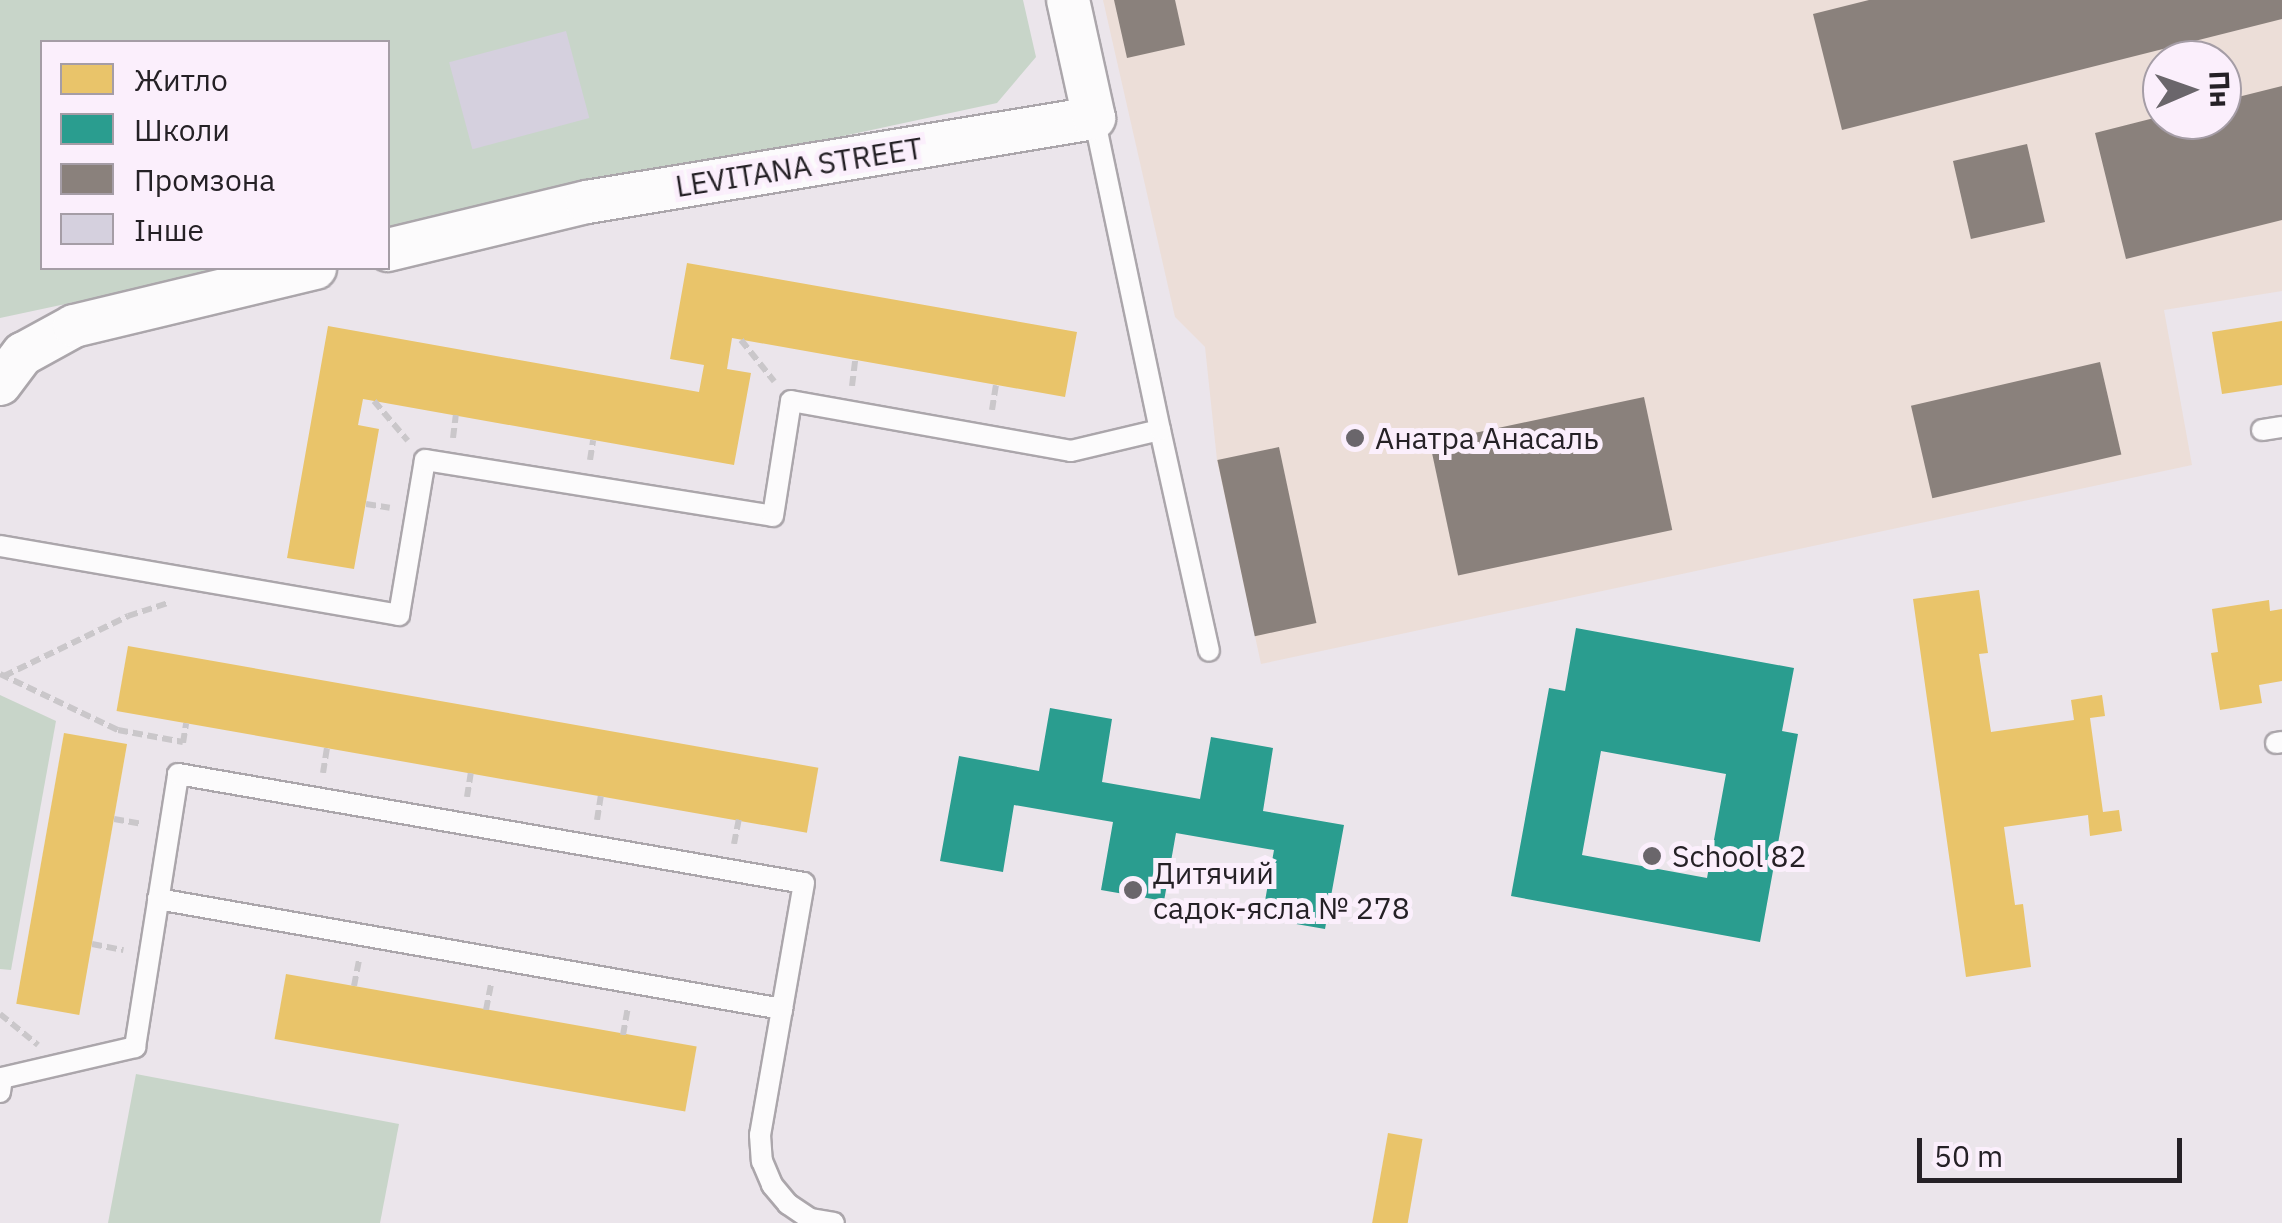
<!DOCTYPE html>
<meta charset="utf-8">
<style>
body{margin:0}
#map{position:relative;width:2282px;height:1223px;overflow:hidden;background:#ebe5eb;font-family:"IBM Plex Sans",sans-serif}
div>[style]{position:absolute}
.industrial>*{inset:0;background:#ecded8}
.green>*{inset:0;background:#c8d5c9}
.homes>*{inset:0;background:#e9c46a;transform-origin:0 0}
.schools>*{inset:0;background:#2a9d8f}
.industry>*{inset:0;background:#8a817c;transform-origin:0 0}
.building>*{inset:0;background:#d5d0de;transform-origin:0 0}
.path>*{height:6px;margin-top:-3px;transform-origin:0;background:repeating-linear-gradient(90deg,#cac7ca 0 10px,transparent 0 15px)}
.roads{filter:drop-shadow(2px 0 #aba6ab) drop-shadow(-2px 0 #aba6ab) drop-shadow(0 2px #aba6ab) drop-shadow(0 -2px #aba6ab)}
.service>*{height:20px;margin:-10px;padding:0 10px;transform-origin:10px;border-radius:10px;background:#fcfbfc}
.minor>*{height:42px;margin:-21px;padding:0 21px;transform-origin:21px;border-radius:21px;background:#fcfbfc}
.dots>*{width:28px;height:28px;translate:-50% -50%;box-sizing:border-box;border:5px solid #fbeffc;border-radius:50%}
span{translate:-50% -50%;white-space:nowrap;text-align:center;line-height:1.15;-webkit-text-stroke:10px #fbeffc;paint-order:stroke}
.street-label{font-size:30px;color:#252126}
.poi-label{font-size:30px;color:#252126}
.left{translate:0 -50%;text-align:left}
.legend{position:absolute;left:40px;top:40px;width:350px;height:230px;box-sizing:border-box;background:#fbeffc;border:2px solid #a59da6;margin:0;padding:12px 18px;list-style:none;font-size:30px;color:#252126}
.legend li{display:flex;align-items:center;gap:20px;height:50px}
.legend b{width:50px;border:2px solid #a59da6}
.north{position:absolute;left:2142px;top:40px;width:100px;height:100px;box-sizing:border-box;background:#fbeffc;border:2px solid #a59da6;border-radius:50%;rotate:88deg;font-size:28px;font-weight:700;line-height:40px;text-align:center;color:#252126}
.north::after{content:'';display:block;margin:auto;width:35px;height:45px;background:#6a666b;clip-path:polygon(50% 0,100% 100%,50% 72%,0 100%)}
.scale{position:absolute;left:1917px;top:1138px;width:265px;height:45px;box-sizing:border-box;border:5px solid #252126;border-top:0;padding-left:12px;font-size:30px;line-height:35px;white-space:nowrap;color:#252126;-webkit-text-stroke:8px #fbeffc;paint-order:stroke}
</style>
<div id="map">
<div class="industrial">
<i style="clip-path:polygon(evenodd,1103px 0,2282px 0,2282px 291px,2164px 310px,2192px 465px,1261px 664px,1217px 460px,1205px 347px,1175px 317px,1103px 0,2162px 60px,2222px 60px,2222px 120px,2162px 120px,2162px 60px)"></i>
</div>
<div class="green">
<i style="clip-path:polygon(0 0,1023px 0,1036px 57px,997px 103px,388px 234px,388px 42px,42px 42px,42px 268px,234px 268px,0 318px)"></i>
<i style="clip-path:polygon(0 695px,56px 721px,11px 970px,0 969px)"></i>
<i style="clip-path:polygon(136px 1074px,399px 1124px,380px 1223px,108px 1223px)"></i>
</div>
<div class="homes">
<i style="clip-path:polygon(687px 263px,1077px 332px,1065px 397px,732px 338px,727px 369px,751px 373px,734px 465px,363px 399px,358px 425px,379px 429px,354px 569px,287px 558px,328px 326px,699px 392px,704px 365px,670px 359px)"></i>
<i style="clip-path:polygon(2282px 321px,2282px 385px,2222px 394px,2212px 332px)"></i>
<i style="clip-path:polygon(1979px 590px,1988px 653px,1979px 654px,1991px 732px,2074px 720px,2071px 700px,2102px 695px,2105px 716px,2090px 718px,2103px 812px,2119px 810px,2122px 831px,2090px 836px,2088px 815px,2004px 827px,2015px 905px,2023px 904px,2031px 967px,1966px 977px,1913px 599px)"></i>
<i style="clip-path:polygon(2269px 600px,2270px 611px,2282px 609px,2282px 681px,2259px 685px,2262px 703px,2220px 710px,2211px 653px,2218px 652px,2212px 609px)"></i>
<i style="left:128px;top:646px;width:701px;height:66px;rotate:10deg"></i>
<i style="left:64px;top:733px;width:64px;height:275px;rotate:10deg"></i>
<i style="left:286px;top:974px;width:417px;height:66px;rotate:10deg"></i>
<i style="left:1388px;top:1133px;width:35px;height:92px;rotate:10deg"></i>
</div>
<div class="schools">
<i style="clip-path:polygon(evenodd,1576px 628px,1794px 668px,1782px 731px,1798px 734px,1760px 942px,1511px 896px,1549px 688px,1565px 691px,1576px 628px,1601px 751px,1726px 774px,1707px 878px,1582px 855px,1601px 751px)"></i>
<i style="clip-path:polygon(1050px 708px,1112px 719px,1102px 782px,1200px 799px,1211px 737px,1273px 748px,1263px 811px,1344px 825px,1325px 929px,1262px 918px,1274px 850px,1176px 833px,1164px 901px,1101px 890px,1113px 822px,1014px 805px,1003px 872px,940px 861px,959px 756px,1039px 771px)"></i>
</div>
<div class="industry">
<i style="clip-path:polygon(1114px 0,1175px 0,1185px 45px,1127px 58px)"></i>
<i style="clip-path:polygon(1869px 0,2282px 0,2282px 19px,1842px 130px,1813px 14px)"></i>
<i style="clip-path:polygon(2282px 86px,2282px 220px,2126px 259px,2095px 133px,2162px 116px,2162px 120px,2222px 120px,2222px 101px)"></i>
<i style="left:2027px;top:144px;width:80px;height:76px;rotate:77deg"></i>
<i style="left:2100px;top:362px;width:95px;height:194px;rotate:77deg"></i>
<i style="left:1644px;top:397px;width:136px;height:219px;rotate:78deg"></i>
<i style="left:1279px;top:447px;width:180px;height:63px;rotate:78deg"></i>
</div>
<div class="building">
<i style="left:566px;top:31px;width:90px;height:121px;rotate:75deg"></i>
</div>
<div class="path">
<i style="left:741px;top:340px;width:53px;rotate:51.2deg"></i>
<i style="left:852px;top:386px;width:26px;rotate:-83deg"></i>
<i style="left:374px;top:401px;width:52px;rotate:49.6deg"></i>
<i style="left:992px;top:410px;width:25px;rotate:-81deg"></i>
<i style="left:453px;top:438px;width:23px;rotate:-83deg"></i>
<i style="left:590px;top:460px;width:20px;rotate:-81deg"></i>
<i style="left:366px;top:504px;width:24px;rotate:9deg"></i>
<i style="left:0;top:674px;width:131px;rotate:25.4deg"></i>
<i style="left:118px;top:730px;width:66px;rotate:10.5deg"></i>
<i style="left:4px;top:676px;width:138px;rotate:-25.8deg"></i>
<i style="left:128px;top:616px;width:42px;rotate:-18deg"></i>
<i style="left:183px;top:743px;width:20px;rotate:-81deg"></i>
<i style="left:323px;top:773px;width:25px;rotate:-81deg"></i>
<i style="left:467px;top:797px;width:24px;rotate:-81deg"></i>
<i style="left:114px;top:819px;width:29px;rotate:10deg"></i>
<i style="left:597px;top:820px;width:24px;rotate:-81deg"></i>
<i style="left:734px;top:844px;width:25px;rotate:-79deg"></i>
<i style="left:92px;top:944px;width:32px;rotate:11deg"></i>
<i style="left:354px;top:986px;width:26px;rotate:-79deg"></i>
<i style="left:486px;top:1010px;width:26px;rotate:-79deg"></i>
<i style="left:0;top:1014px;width:49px;rotate:39.2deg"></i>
<i style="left:623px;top:1035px;width:27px;rotate:-80deg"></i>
</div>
<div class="roads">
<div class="service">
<i style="left:1160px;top:430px;width:226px;rotate:77.5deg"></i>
<i style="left:2262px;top:430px;width:20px;rotate:-9deg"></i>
<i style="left:0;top:546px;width:405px;rotate:9.8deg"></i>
<i style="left:399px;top:615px;width:157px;rotate:-80.5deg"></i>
<i style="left:425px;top:460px;width:352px;rotate:9.1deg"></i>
<i style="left:773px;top:516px;width:116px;rotate:-81.1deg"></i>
<i style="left:791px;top:401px;width:284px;rotate:10.1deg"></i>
<i style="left:1071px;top:451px;width:91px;rotate:-13.3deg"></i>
<i style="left:1160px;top:430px;width:319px;rotate:-101.9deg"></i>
<i style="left:2276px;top:743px;width:6px;rotate:-9deg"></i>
<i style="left:158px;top:899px;width:634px;rotate:10deg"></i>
<i style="left:0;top:1092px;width:14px;rotate:-82deg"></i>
<i style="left:2px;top:1078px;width:137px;rotate:-13.1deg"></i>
<i style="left:135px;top:1047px;width:276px;rotate:-81deg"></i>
<i style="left:178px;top:774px;width:635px;rotate:9.88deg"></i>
<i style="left:804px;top:883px;width:256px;rotate:99.9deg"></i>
<i style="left:760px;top:1135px;width:26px;rotate:86deg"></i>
<i style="left:762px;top:1161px;width:26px;rotate:67deg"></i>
<i style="left:772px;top:1185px;width:25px;rotate:50deg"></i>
<i style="left:788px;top:1204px;width:27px;rotate:34deg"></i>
<i style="left:810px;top:1219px;width:24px;rotate:9deg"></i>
</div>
<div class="minor">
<i style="left:388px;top:250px;width:205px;rotate:-13.6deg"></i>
<i style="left:587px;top:202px;width:514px;rotate:-9.41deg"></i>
<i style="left:1094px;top:118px;width:121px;rotate:-102.4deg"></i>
<i style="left:0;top:384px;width:38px;rotate:-53deg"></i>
<i style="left:23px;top:354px;width:58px;rotate:-28.8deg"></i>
<i style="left:74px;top:326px;width:248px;rotate:-13.5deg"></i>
</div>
</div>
<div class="dots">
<i style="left:1355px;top:438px;background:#6a666b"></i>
<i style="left:1652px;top:856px;background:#6a666b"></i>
<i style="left:1133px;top:890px;background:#6a666b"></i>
</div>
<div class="street-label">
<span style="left:799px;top:167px;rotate:-9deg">LEVITANA STREET</span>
</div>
<div class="poi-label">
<span class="left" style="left:1375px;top:438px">Анатра Анасаль</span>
<span class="left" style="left:1672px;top:856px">School 82</span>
<span class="left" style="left:1153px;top:890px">Дитячий<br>садок-ясла № 278</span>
</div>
<ul class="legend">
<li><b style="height:28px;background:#e9c46a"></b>Житло</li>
<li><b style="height:28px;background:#2a9d8f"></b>Школи</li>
<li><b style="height:28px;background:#8a817c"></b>Промзона</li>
<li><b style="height:28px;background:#d5d0de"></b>Інше</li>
</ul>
<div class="north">Пн</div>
<div class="scale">50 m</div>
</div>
